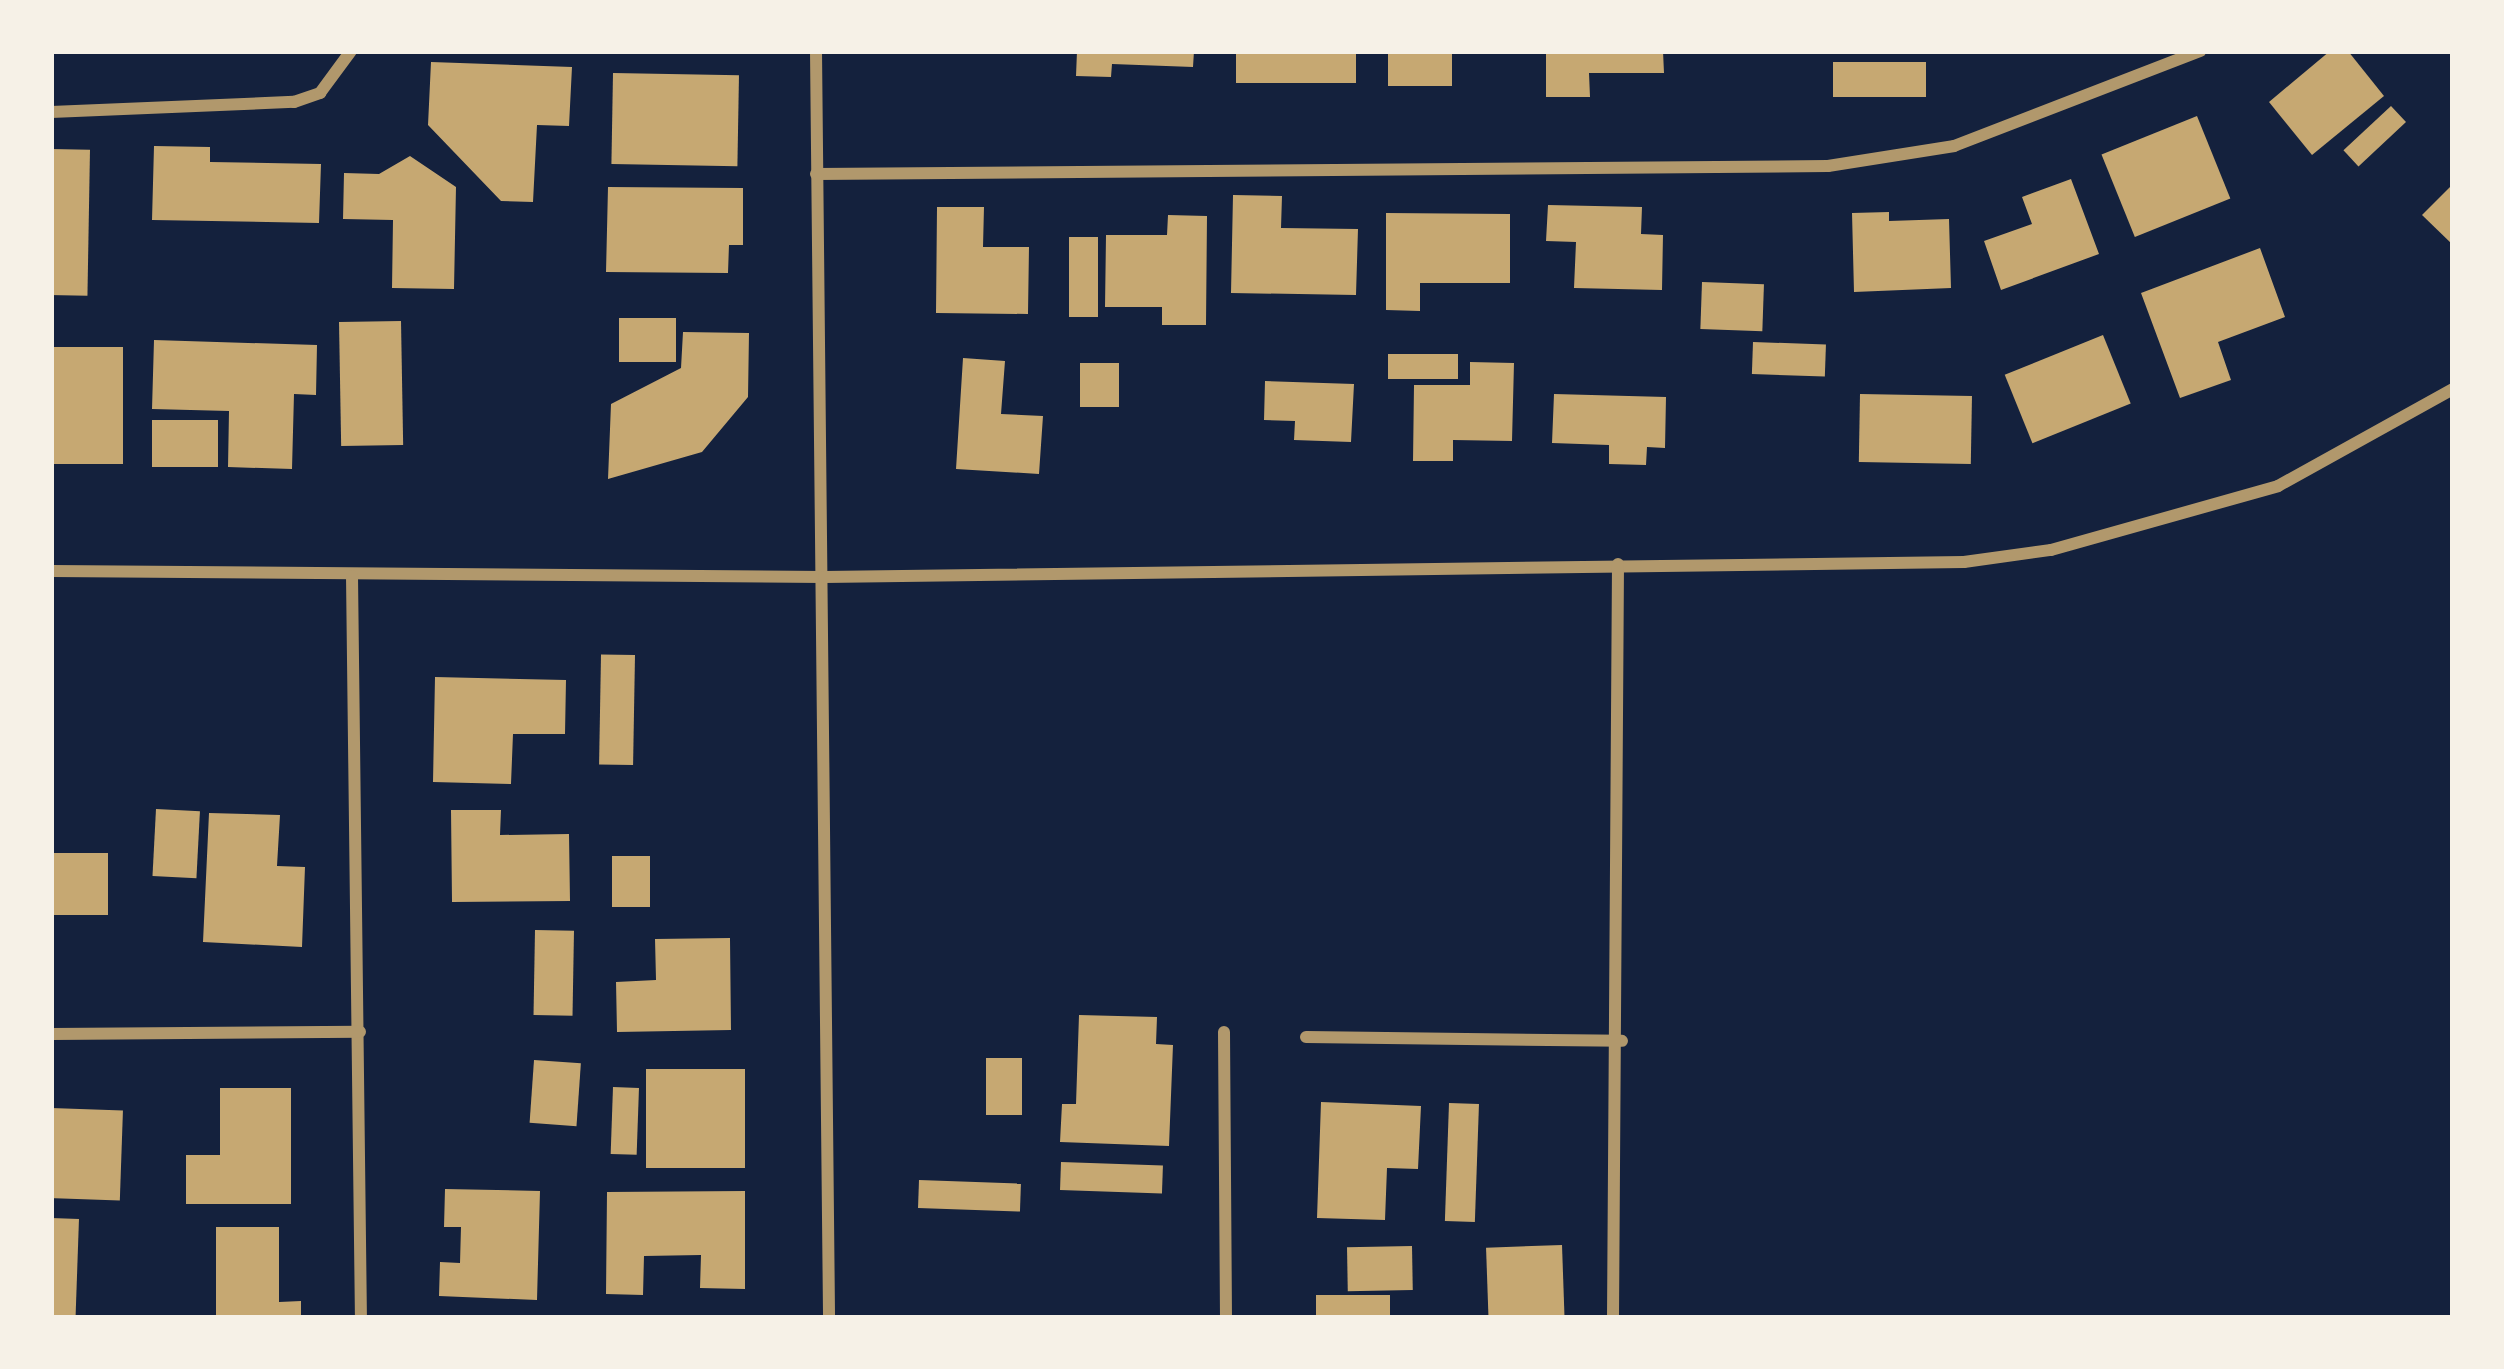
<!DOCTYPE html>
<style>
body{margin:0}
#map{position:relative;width:2504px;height:1369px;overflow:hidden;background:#14213d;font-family:Ubuntu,sans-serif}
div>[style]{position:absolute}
.building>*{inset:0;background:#c6a872;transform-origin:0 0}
.minor>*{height:12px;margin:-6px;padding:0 6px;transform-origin:6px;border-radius:6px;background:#b1986c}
span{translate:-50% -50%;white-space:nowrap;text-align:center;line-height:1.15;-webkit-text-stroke:12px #f6f1e7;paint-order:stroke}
.frame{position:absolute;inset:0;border:54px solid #f6f1e7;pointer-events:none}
</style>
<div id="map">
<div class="building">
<i style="clip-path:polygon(1077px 51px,1194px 51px,1193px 67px,1112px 64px,1111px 77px,1076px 76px)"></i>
<i style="left:1236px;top:51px;width:120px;height:32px"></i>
<i style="left:1388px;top:51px;width:64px;height:35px"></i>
<i style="clip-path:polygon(1546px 51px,1663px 51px,1664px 73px,1589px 73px,1590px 97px,1546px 97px)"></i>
<i style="clip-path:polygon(2330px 51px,2348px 51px,2384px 96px,2312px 155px,2269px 102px)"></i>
<i style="clip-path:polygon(431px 62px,572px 67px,569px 126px,537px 125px,533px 202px,501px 201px,428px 125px)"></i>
<i style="left:1833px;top:62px;width:93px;height:35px"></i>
<i style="left:613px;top:73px;width:126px;height:91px;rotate:1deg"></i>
<i style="left:2391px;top:106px;width:22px;height:65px;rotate:47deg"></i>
<i style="left:2197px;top:116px;width:89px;height:103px;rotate:68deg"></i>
<i style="clip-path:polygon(154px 146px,210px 147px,210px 162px,321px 164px,319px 223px,152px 220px)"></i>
<i style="left:51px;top:149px;width:39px;height:146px;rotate:1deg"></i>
<i style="clip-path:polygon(410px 156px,456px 187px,454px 289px,392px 288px,393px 220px,343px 219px,344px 173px,379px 174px)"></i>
<i style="clip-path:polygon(2071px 179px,2099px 254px,2001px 290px,1984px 241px,2032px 224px,2022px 197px)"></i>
<i style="clip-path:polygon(2453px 184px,2453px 245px,2422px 215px)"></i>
<i style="clip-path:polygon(608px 187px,743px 188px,743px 245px,729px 245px,728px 273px,606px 272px)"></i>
<i style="clip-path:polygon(1233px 195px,1282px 196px,1281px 228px,1358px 229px,1356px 295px,1231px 293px)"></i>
<i style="clip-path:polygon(1548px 205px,1642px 207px,1641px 234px,1663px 235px,1662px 290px,1574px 288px,1576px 242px,1546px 241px)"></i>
<i style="clip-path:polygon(937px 207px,984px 207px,983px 247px,1029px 247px,1028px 314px,936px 313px)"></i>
<i style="clip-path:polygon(1889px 212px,1889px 221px,1949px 219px,1951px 288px,1854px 292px,1852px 213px)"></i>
<i style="clip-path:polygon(1386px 213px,1510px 214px,1510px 283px,1420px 283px,1420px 311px,1386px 310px)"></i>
<i style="clip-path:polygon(1168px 215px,1207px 216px,1206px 325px,1162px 325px,1162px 307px,1105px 307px,1106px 235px,1167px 235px)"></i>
<i style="left:1069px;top:237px;width:29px;height:80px"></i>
<i style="clip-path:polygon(2260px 248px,2285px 317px,2218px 342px,2231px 380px,2180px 398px,2141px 293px)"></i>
<i style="left:1702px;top:282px;width:62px;height:47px;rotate:2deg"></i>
<i style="left:619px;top:318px;width:57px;height:44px"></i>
<i style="left:401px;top:321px;width:124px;height:62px;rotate:89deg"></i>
<i style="clip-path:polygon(683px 332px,749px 333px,748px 397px,702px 452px,608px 479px,611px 404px,681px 368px)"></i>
<i style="left:2103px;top:335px;width:74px;height:106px;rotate:68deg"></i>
<i style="clip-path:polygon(154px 340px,317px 345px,316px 395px,294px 394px,292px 469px,228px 467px,229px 411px,152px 409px)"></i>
<i style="left:1753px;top:342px;width:73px;height:32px;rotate:2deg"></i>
<i style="left:51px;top:347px;width:72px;height:117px"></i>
<i style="left:1388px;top:354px;width:70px;height:25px"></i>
<i style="clip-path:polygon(963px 358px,1005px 361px,1001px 414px,1043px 416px,1039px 474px,956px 469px)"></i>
<i style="clip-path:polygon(1470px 362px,1514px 363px,1512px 441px,1453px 440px,1453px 461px,1413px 461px,1414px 385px,1470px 385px)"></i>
<i style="left:1080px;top:363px;width:39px;height:44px"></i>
<i style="clip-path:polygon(1265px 381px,1354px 384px,1351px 442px,1294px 440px,1295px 421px,1264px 420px)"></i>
<i style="clip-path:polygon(1554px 394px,1666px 397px,1665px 448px,1647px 447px,1646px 465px,1609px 464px,1609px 445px,1552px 443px)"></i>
<i style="left:1860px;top:394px;width:112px;height:68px;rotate:1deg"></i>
<i style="left:152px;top:420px;width:66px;height:47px"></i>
<i style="left:635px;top:655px;width:110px;height:34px;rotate:91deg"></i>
<i style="clip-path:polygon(435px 677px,566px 680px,565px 734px,513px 734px,511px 784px,433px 782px)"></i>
<i style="left:156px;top:809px;width:44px;height:67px;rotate:3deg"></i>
<i style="clip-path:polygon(451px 810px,501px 810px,500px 835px,569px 834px,570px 901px,452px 902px)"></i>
<i style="clip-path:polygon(209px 813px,280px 815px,277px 866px,305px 867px,302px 947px,203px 942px)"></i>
<i style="left:108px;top:853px;width:62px;height:57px;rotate:90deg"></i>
<i style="left:650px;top:856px;width:51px;height:38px;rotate:90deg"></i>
<i style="left:535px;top:930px;width:39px;height:85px;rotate:1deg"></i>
<i style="clip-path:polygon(730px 938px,731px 1030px,617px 1032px,616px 982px,656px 980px,655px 939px)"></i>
<i style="clip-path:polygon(1079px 1015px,1157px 1017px,1156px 1044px,1173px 1045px,1169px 1146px,1060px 1142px,1062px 1104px,1076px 1104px)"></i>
<i style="left:986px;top:1058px;width:36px;height:57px"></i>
<i style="left:534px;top:1060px;width:47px;height:63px;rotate:4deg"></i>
<i style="left:745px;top:1069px;width:99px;height:99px;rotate:90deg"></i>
<i style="left:613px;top:1087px;width:26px;height:67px;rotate:2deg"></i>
<i style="clip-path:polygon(220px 1088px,291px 1088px,291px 1204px,186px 1204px,186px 1155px,220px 1155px)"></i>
<i style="clip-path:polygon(1321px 1102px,1421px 1106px,1418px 1169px,1387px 1168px,1385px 1220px,1317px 1218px)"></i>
<i style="left:1449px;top:1103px;width:30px;height:118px;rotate:2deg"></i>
<i style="left:51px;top:1108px;width:72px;height:90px;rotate:2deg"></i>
<i style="left:1061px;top:1162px;width:102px;height:28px;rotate:2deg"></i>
<i style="left:919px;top:1180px;width:102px;height:28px;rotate:2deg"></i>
<i style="clip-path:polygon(445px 1189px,540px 1191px,537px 1300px,439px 1296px,440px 1262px,460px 1263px,461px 1227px,444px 1227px)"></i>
<i style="clip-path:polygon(745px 1191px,745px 1289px,700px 1288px,701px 1255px,644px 1256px,643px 1295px,606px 1294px,607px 1192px)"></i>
<i style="left:51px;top:1218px;width:28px;height:100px;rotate:2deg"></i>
<i style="clip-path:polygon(216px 1227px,279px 1227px,279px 1302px,301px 1301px,301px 1318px,216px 1318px)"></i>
<i style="left:1562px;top:1245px;width:73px;height:76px;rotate:88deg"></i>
<i style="left:1412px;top:1246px;width:44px;height:65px;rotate:89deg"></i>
<i style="left:1316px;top:1295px;width:74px;height:23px"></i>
</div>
<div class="minor">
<i style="left:816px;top:51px;width:1267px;rotate:89.41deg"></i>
<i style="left:51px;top:112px;width:243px;rotate:-2.4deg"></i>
<i style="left:294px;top:102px;width:28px;rotate:-19deg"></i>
<i style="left:320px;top:93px;width:52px;rotate:-53.6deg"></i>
<i style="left:816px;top:174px;width:1012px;rotate:-0.45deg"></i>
<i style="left:1828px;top:166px;width:128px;rotate:-9deg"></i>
<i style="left:1954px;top:146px;width:264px;rotate:-21.1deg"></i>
<i style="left:51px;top:571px;width:773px;rotate:0.44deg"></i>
<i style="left:824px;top:577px;width:1140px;rotate:-0.75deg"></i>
<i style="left:1964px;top:562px;width:88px;rotate:-7.9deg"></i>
<i style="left:2051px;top:550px;width:236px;rotate:-15.7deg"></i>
<i style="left:2278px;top:486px;width:200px;rotate:-29deg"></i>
<i style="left:352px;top:576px;width:742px;rotate:89.31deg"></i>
<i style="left:1224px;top:1032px;width:286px;rotate:89.6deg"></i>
<i style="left:51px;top:1034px;width:309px;rotate:-0.4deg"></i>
<i style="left:1306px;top:1037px;width:316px;rotate:0.7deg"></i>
<i style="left:1613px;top:1318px;width:754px;rotate:-89.62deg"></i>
</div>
<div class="frame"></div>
</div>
